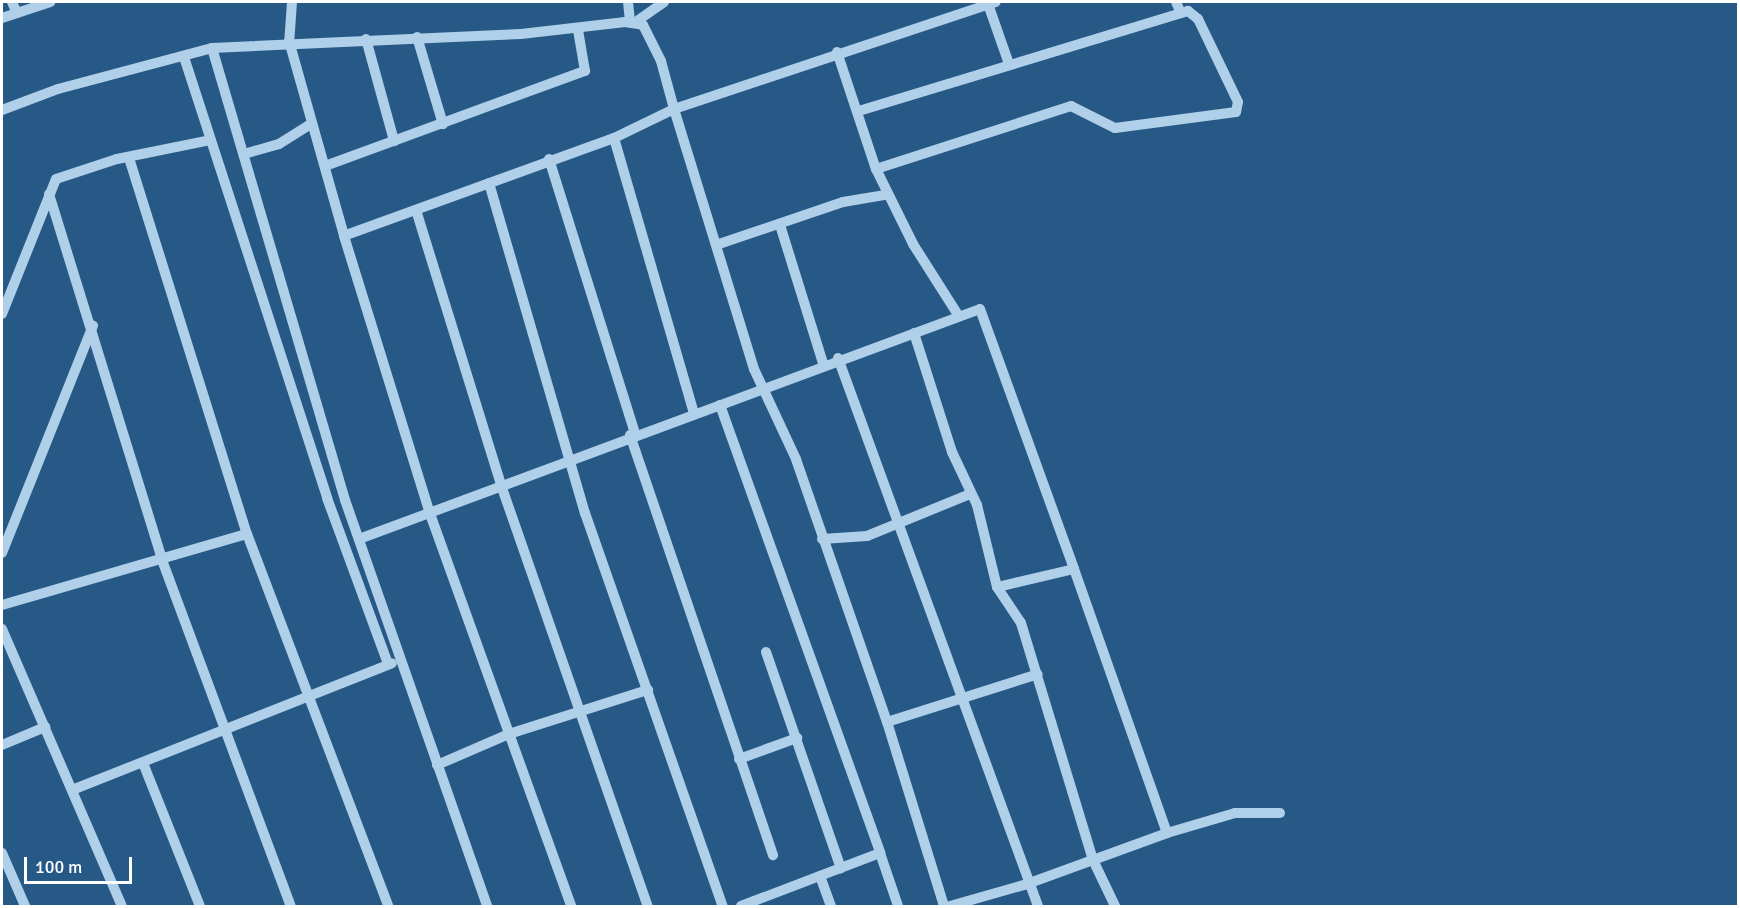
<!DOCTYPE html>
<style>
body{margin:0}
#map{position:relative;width:1740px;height:908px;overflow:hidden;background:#265986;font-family:Signika,sans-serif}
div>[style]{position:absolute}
.minor>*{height:10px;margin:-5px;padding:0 5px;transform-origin:5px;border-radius:5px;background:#b0cfe8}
span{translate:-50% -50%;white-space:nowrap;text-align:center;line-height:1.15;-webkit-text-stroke:4.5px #265986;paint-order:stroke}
.frame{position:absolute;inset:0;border:3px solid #fff;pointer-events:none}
.scale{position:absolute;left:24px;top:857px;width:108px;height:27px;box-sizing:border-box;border:3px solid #fff;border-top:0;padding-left:8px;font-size:18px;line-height:21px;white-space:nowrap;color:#fff;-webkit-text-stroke:4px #265986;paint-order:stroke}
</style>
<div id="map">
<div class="minor">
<i style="left:12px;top:2px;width:12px;rotate:66deg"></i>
<i style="left:292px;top:2px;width:39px;rotate:94deg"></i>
<i style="left:289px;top:41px;width:203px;rotate:74.2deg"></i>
<i style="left:344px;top:236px;width:288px;rotate:72.8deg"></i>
<i style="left:429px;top:511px;width:420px;rotate:70.2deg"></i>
<i style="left:628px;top:2px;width:19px;rotate:84deg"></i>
<i style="left:1176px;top:2px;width:12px;rotate:66deg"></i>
<i style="left:988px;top:4px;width:64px;rotate:70.7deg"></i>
<i style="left:2px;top:18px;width:51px;rotate:-18.4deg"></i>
<i style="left:637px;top:21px;width:33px;rotate:-35deg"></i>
<i style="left:417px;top:37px;width:91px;rotate:73.4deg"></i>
<i style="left:366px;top:39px;width:106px;rotate:74.6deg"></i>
<i style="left:212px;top:48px;width:471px;rotate:73.6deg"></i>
<i style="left:345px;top:500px;width:430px;rotate:70.7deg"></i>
<i style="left:837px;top:52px;width:123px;rotate:71.6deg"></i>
<i style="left:876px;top:169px;width:205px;rotate:-17.9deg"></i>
<i style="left:1071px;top:106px;width:49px;rotate:26.6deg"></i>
<i style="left:1115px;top:128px;width:122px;rotate:-7.5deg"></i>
<i style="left:1236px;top:112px;width:10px;rotate:-79deg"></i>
<i style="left:1238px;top:102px;width:92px;rotate:-115.7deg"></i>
<i style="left:1198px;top:19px;width:13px;rotate:-141deg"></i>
<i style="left:1188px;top:11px;width:345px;rotate:163.1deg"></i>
<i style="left:184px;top:57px;width:464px;rotate:72deg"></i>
<i style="left:327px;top:498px;width:177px;rotate:69.8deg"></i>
<i style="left:2px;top:110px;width:60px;rotate:-20.6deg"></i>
<i style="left:58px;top:89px;width:159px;rotate:-14.9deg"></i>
<i style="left:212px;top:48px;width:309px;rotate:-2.6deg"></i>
<i style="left:521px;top:34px;width:105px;rotate:-6.6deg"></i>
<i style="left:625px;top:22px;width:18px;rotate:9deg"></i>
<i style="left:643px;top:25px;width:40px;rotate:63.4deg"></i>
<i style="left:661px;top:61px;width:50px;rotate:74.8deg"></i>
<i style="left:674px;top:109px;width:67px;rotate:154.2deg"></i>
<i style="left:614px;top:138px;width:287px;rotate:160.1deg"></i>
<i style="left:614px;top:138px;width:287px;rotate:73.8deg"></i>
<i style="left:244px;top:154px;width:36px;rotate:-16deg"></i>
<i style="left:279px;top:144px;width:38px;rotate:-32deg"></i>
<i style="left:129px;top:158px;width:394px;rotate:72.6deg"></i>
<i style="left:247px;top:534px;width:398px;rotate:69.2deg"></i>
<i style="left:549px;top:159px;width:288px;rotate:72.6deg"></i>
<i style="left:325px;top:166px;width:277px;rotate:-20.1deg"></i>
<i style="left:585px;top:71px;width:42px;rotate:-99.7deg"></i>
<i style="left:876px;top:169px;width:84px;rotate:63.7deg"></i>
<i style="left:913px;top:244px;width:84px;rotate:57.6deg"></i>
<i style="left:489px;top:183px;width:344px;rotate:73.8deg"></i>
<i style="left:585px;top:513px;width:417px;rotate:70.7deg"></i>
<i style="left:49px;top:194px;width:383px;rotate:72.8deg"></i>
<i style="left:162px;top:560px;width:369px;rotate:69.6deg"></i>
<i style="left:416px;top:210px;width:288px;rotate:72.8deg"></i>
<i style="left:501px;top:485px;width:446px;rotate:70.8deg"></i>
<i style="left:780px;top:225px;width:145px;rotate:72.7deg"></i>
<i style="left:716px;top:245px;width:134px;rotate:-18.7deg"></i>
<i style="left:843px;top:202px;width:43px;rotate:-9.5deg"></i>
<i style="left:2px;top:314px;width:145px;rotate:-68.2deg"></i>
<i style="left:56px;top:179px;width:64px;rotate:-18.2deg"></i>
<i style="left:117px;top:159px;width:95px;rotate:-11.5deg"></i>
<i style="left:914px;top:333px;width:125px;rotate:72.3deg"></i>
<i style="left:952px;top:452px;width:59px;rotate:64.7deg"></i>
<i style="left:977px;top:505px;width:84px;rotate:76.3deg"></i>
<i style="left:838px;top:358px;width:583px;rotate:69.95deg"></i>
<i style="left:720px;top:405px;width:476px;rotate:70.3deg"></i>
<i style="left:630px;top:435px;width:444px;rotate:71.2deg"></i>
<i style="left:359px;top:539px;width:662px;rotate:-20.32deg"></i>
<i style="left:980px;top:309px;width:276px;rotate:70.1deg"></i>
<i style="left:822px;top:539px;width:45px;rotate:-3.8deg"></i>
<i style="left:867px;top:536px;width:111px;rotate:-22.2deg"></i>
<i style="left:2px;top:553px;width:245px;rotate:-68.2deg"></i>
<i style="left:2px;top:605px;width:255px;rotate:-16.2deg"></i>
<i style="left:2px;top:629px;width:302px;rotate:66.6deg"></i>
<i style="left:766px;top:652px;width:229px;rotate:70.9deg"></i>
<i style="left:887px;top:722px;width:278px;rotate:-109.1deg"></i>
<i style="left:796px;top:459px;width:99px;rotate:-115deg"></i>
<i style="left:754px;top:369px;width:272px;rotate:-107.1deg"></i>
<i style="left:674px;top:109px;width:339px;rotate:-18.4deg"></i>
<i style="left:2px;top:745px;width:47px;rotate:-22.7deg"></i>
<i style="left:739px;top:759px;width:62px;rotate:-19.9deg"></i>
<i style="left:143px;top:763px;width:154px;rotate:68.3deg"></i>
<i style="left:437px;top:765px;width:78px;rotate:-23.3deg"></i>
<i style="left:509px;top:734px;width:146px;rotate:-17.6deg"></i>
<i style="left:72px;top:790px;width:344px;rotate:-21.6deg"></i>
<i style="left:1167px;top:833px;width:71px;rotate:-16.4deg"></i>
<i style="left:1235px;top:813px;width:45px"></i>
<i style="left:2px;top:853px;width:58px;rotate:66.5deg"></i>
<i style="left:820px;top:876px;width:32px;rotate:70deg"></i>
<i style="left:741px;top:906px;width:149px;rotate:-20.9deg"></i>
<i style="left:880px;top:853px;width:56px;rotate:71.2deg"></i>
<i style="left:944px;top:906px;width:193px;rotate:-107.2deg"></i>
<i style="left:887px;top:722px;width:158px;rotate:-17.6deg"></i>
<i style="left:950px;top:906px;width:80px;rotate:-15.9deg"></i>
<i style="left:1027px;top:884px;width:70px;rotate:-20deg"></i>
<i style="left:1093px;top:860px;width:79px;rotate:-20deg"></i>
<i style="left:1167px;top:833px;width:280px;rotate:-109.4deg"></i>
<i style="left:1074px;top:569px;width:79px;rotate:166.8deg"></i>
<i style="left:997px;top:587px;width:43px;rotate:56.3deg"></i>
<i style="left:1021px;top:623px;width:248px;rotate:73.1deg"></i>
<i style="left:1093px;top:860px;width:51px;rotate:64.4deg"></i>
</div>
<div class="frame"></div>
<div class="scale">100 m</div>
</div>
